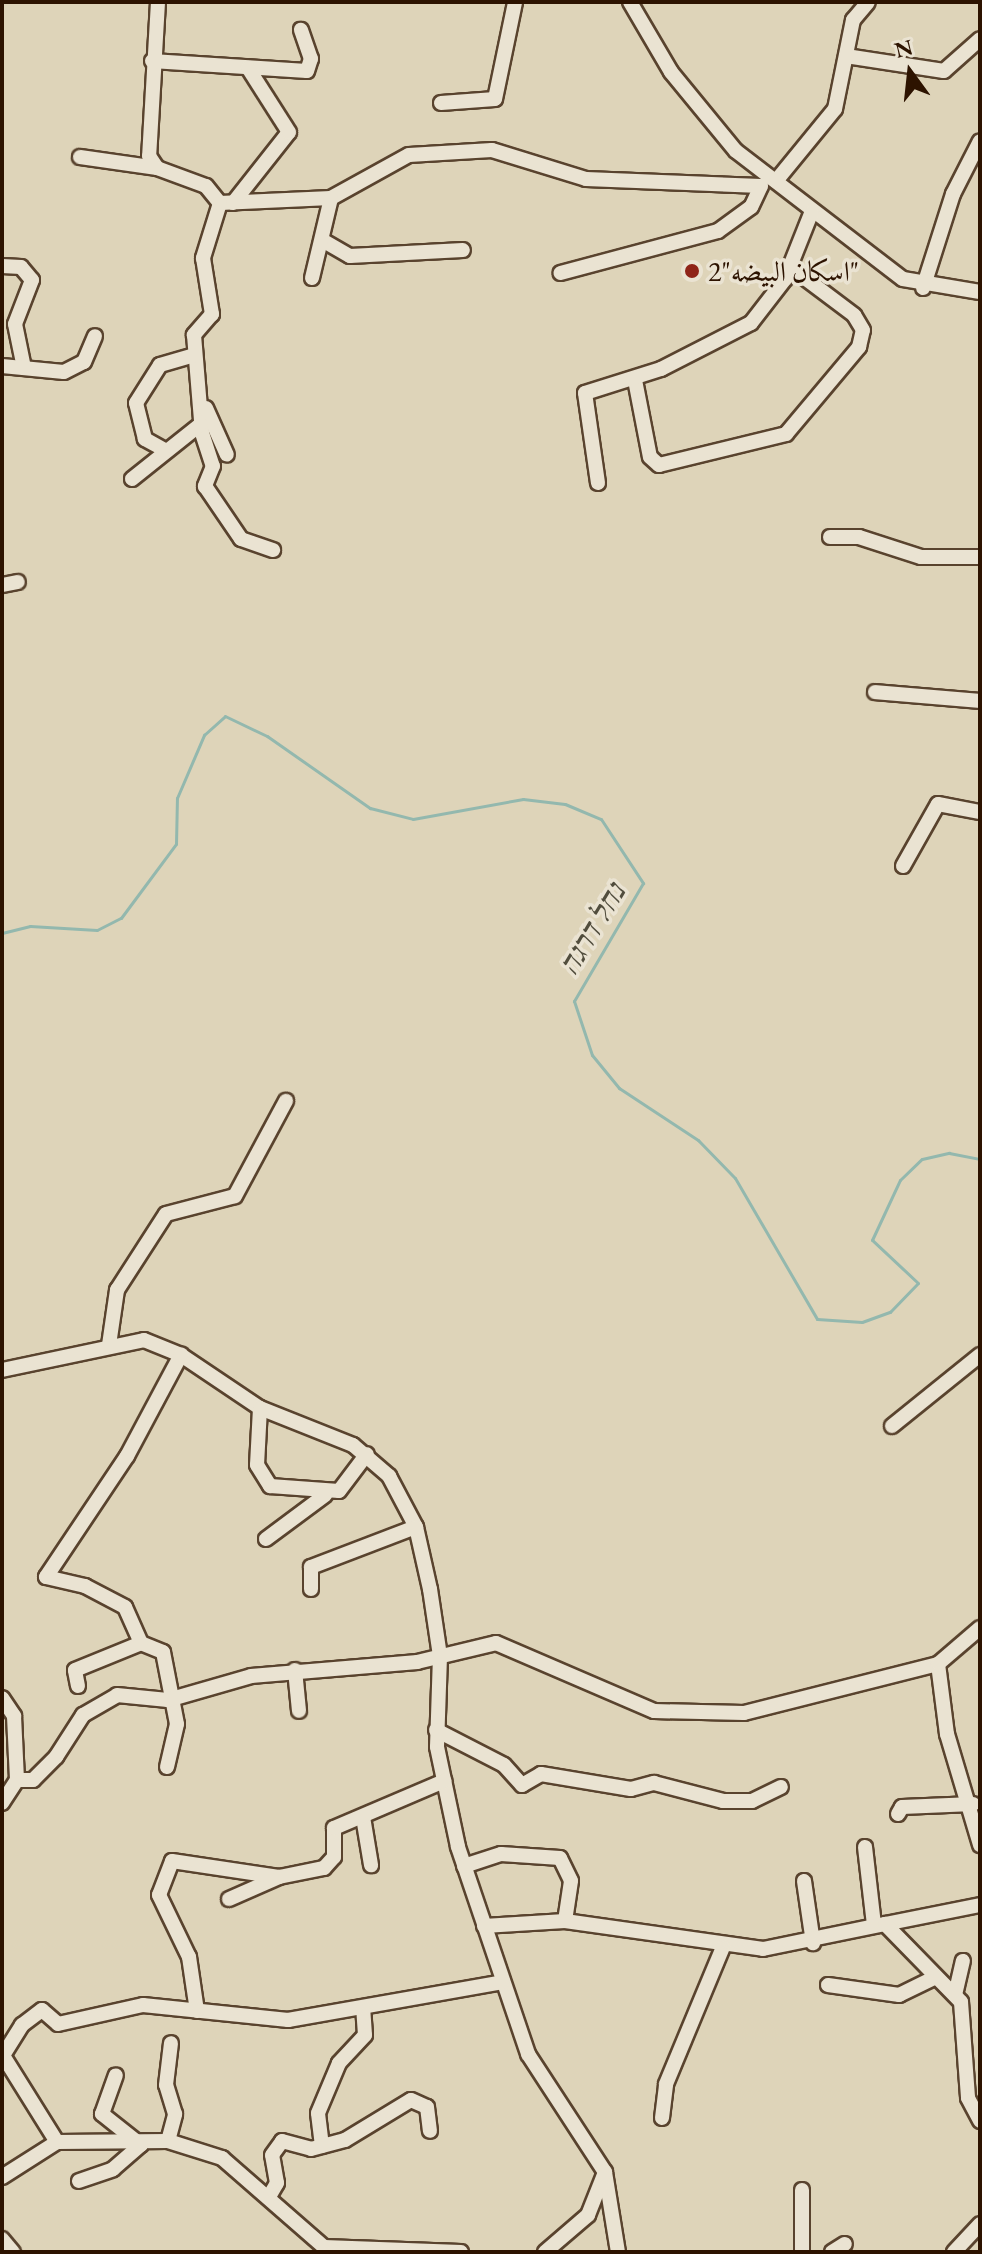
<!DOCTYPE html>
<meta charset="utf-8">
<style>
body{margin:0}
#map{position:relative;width:982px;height:2254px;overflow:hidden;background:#ded4b9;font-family:"EB Garamond",Amiri,"Frank Ruhl Libre",serif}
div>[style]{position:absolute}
.stream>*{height:3px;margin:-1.5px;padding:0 1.5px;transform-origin:1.5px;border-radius:1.5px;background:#93b8ae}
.roads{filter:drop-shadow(2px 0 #59432e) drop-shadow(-2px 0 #59432e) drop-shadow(0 2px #59432e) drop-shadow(0 -2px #59432e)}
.minor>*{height:14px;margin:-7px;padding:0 7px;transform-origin:7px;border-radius:7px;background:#eae3d2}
.dots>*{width:22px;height:22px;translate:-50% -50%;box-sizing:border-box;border:4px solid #eae3d2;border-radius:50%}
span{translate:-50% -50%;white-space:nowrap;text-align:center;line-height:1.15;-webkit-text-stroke:7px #eae3d2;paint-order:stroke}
.poi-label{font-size:28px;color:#2d1300}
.left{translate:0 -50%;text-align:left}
.water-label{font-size:30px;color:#514d3d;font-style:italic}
.frame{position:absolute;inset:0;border:4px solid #2d1300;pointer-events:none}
.north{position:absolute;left:870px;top:32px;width:80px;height:80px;-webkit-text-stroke:6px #eae3d2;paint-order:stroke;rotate:345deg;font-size:22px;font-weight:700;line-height:32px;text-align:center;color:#2d1300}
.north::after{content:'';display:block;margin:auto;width:28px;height:36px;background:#2d1300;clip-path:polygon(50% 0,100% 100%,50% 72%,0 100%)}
</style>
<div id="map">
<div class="stream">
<i style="left:2px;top:933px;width:29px;rotate:-14deg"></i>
<i style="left:30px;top:926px;width:67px;rotate:3.4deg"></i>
<i style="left:97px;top:930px;width:27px;rotate:-27deg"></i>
<i style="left:121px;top:918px;width:92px;rotate:-53.4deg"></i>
<i style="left:176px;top:844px;width:46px;rotate:-88.8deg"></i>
<i style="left:177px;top:798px;width:69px;rotate:-66.8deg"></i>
<i style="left:204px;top:735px;width:28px;rotate:-42deg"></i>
<i style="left:225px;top:716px;width:47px;rotate:25.5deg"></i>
<i style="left:267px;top:736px;width:126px;rotate:35deg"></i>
<i style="left:370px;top:808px;width:44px;rotate:14.3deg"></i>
<i style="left:413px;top:819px;width:112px;rotate:-10.3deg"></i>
<i style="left:523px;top:799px;width:42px;rotate:6.8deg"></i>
<i style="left:565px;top:804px;width:39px;rotate:23deg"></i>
<i style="left:601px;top:819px;width:77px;rotate:56.7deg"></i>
<i style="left:643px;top:883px;width:137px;rotate:120.3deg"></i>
<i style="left:574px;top:1001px;width:57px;rotate:71.6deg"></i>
<i style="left:592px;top:1055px;width:43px;rotate:50.7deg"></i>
<i style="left:619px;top:1088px;width:95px;rotate:33.4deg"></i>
<i style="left:698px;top:1140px;width:53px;rotate:45.8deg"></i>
<i style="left:735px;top:1178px;width:163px;rotate:59.8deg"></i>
<i style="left:817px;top:1319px;width:45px;rotate:3.8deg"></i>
<i style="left:862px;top:1322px;width:30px;rotate:-20deg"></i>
<i style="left:890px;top:1312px;width:40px;rotate:-46deg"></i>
<i style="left:918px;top:1283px;width:63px;rotate:-136.9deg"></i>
<i style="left:872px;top:1240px;width:66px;rotate:-65deg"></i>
<i style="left:900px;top:1180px;width:30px;rotate:-44deg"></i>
<i style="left:922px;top:1159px;width:28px;rotate:-13deg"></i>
<i style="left:949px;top:1153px;width:32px;rotate:11deg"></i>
</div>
<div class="roads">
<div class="minor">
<i style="left:158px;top:2px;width:154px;rotate:93.3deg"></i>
<i style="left:149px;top:156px;width:14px;rotate:56deg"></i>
<i style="left:157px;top:168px;width:52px;rotate:20.2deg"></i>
<i style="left:206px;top:186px;width:22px;rotate:51deg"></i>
<i style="left:220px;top:203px;width:58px;rotate:107.2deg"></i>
<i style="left:203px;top:258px;width:57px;rotate:80.9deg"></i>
<i style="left:212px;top:314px;width:28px;rotate:131deg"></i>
<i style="left:194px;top:335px;width:98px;rotate:85.3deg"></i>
<i style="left:202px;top:433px;width:35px;rotate:72deg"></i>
<i style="left:213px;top:466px;width:22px;rotate:112deg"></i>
<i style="left:205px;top:486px;width:64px;rotate:55.8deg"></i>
<i style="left:241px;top:539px;width:34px;rotate:19deg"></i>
<i style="left:630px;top:2px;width:81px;rotate:59.6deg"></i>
<i style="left:671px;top:72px;width:102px;rotate:50.6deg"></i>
<i style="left:736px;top:151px;width:210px;rotate:37.5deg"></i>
<i style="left:903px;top:279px;width:78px;rotate:9.6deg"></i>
<i style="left:846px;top:56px;width:99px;rotate:8.7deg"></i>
<i style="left:944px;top:71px;width:48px;rotate:-41.6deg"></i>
<i style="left:152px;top:61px;width:155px;rotate:3.7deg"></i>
<i style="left:307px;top:71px;width:13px;rotate:-72deg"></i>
<i style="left:311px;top:59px;width:31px;rotate:-109deg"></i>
<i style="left:441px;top:103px;width:54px;rotate:-4.2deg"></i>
<i style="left:495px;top:99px;width:99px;rotate:-78.3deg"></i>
<i style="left:80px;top:157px;width:78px;rotate:8.1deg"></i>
<i style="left:776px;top:181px;width:93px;rotate:-50.7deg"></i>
<i style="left:835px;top:109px;width:91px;rotate:-78.6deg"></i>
<i style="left:853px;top:20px;width:23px;rotate:-50deg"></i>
<i style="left:220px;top:203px;width:111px;rotate:-2.6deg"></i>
<i style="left:331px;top:198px;width:89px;rotate:-28.9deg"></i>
<i style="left:409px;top:155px;width:83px;rotate:-3.4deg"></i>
<i style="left:492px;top:150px;width:98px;rotate:17.1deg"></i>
<i style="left:586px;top:179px;width:175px;rotate:2.3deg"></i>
<i style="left:761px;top:186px;width:23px;rotate:115deg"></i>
<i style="left:751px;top:207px;width:41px;rotate:144deg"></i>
<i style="left:718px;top:231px;width:163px;rotate:165.1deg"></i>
<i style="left:233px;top:203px;width:90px;rotate:-51.7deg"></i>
<i style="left:289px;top:132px;width:76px;rotate:-122.6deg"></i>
<i style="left:322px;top:240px;width:32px;rotate:30deg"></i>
<i style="left:350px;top:256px;width:113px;rotate:-3deg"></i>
<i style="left:2px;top:266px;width:19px;rotate:3deg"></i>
<i style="left:21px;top:267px;width:17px;rotate:50deg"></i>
<i style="left:32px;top:280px;width:47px;rotate:111.1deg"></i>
<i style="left:15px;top:324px;width:45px;rotate:78.4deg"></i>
<i style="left:312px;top:278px;width:82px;rotate:-76.6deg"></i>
<i style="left:923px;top:288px;width:99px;rotate:-72.3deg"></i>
<i style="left:953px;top:194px;width:59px;rotate:-63deg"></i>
<i style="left:2px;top:366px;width:62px;rotate:5.5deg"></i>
<i style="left:64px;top:372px;width:22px;rotate:-27deg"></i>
<i style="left:84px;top:362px;width:28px;rotate:-67deg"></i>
<i style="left:635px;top:380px;width:78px;rotate:79deg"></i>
<i style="left:650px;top:457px;width:12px;rotate:42deg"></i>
<i style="left:659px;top:465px;width:131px;rotate:-13.7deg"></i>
<i style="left:786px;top:434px;width:114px;rotate:-50deg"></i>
<i style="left:859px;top:347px;width:17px;rotate:-77deg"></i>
<i style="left:863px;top:330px;width:17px;rotate:-121deg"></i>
<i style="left:854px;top:315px;width:80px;rotate:-143.1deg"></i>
<i style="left:206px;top:408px;width:51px;rotate:65.9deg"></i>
<i style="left:163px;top:449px;width:21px;rotate:-151deg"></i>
<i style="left:145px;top:439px;width:37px;rotate:-104deg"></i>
<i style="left:136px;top:403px;width:45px;rotate:-57.7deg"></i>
<i style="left:160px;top:365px;width:35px;rotate:-16deg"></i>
<i style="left:132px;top:479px;width:88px;rotate:-38.6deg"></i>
<i style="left:598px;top:483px;width:91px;rotate:-98.2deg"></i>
<i style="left:585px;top:393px;width:80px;rotate:-17.5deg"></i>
<i style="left:661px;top:369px;width:101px;rotate:-27.1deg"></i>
<i style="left:751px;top:323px;width:56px;rotate:-52.3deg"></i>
<i style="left:785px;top:279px;width:73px;rotate:-68.3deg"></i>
<i style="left:830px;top:537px;width:29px"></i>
<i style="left:859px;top:537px;width:65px;rotate:17.9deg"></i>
<i style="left:921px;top:557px;width:59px"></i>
<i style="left:2px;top:585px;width:16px;rotate:-11deg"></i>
<i style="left:875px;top:692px;width:105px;rotate:4.9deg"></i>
<i style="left:903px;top:866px;width:71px;rotate:-60.6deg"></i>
<i style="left:938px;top:804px;width:43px;rotate:10.8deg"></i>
<i style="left:109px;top:1345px;width:56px;rotate:-81.7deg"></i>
<i style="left:117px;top:1290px;width:90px;rotate:-57.2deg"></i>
<i style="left:166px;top:1214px;width:71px;rotate:-14.6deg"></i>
<i style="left:235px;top:1196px;width:108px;rotate:-61.8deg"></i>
<i style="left:2px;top:1370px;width:145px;rotate:-11.9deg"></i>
<i style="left:144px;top:1340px;width:40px;rotate:22deg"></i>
<i style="left:181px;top:1355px;width:95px;rotate:33.9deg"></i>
<i style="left:260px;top:1408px;width:100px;rotate:21.7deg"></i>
<i style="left:353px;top:1445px;width:48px;rotate:40.7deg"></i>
<i style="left:389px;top:1476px;width:58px;rotate:62.1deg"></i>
<i style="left:416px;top:1527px;width:64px;rotate:77.3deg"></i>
<i style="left:430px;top:1589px;width:68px;rotate:81.5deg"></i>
<i style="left:440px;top:1656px;width:91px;rotate:91.9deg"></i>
<i style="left:437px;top:1747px;width:102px;rotate:78.1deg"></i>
<i style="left:458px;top:1847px;width:219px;rotate:71.3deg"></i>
<i style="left:528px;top:2054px;width:141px;rotate:56.9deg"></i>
<i style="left:605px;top:2172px;width:81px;rotate:80.8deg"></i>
<i style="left:260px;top:1408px;width:57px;rotate:93deg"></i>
<i style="left:257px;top:1465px;width:25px;rotate:58deg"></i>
<i style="left:270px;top:1486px;width:69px;rotate:4.1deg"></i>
<i style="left:339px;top:1491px;width:46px;rotate:-52.9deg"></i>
<i style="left:892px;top:1426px;width:113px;rotate:-38.9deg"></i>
<i style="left:266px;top:1539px;width:74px;rotate:-36.7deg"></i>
<i style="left:311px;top:1589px;width:22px;rotate:-90deg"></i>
<i style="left:311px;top:1567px;width:112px;rotate:-20.9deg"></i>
<i style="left:938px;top:1664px;width:71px;rotate:82.7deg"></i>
<i style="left:947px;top:1734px;width:116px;rotate:73.4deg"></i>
<i style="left:295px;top:1670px;width:41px;rotate:84.4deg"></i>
<i style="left:78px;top:1686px;width:16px;rotate:-101deg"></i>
<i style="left:75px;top:1670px;width:71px;rotate:-22.2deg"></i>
<i style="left:2px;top:1698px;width:22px;rotate:56deg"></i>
<i style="left:14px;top:1716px;width:64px;rotate:87.3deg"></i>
<i style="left:436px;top:1730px;width:76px;rotate:27.2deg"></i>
<i style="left:504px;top:1765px;width:27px;rotate:48deg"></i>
<i style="left:522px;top:1785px;width:22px;rotate:-30deg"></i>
<i style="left:541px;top:1774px;width:91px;rotate:9.5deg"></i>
<i style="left:631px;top:1789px;width:24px;rotate:-15deg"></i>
<i style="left:654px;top:1783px;width:71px;rotate:14.6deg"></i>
<i style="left:723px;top:1801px;width:29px"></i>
<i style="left:752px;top:1801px;width:32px;rotate:-26deg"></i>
<i style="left:167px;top:1767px;width:44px;rotate:-76.9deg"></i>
<i style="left:177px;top:1724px;width:73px;rotate:-101deg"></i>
<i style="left:163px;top:1652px;width:24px;rotate:-158deg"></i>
<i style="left:141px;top:1643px;width:39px;rotate:-114deg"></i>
<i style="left:125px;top:1607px;width:45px;rotate:-152.3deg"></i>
<i style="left:85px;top:1586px;width:40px;rotate:-167deg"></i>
<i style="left:46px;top:1577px;width:146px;rotate:-56.2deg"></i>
<i style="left:127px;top:1456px;width:115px;rotate:-61.9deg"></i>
<i style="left:2px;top:1803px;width:27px;rotate:-57deg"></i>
<i style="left:17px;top:1780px;width:16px"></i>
<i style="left:33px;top:1780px;width:33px;rotate:-45deg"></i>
<i style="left:56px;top:1757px;width:50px;rotate:-57.3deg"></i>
<i style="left:83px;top:1715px;width:39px;rotate:-30deg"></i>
<i style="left:117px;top:1695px;width:51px;rotate:5.6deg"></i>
<i style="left:168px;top:1700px;width:86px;rotate:-16.1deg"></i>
<i style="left:251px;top:1676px;width:167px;rotate:-4.8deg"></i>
<i style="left:417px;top:1662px;width:81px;rotate:-13.5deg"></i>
<i style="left:496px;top:1643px;width:172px;rotate:23.3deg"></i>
<i style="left:654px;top:1711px;width:90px;rotate:1.3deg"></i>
<i style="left:744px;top:1713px;width:200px;rotate:-14.2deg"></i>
<i style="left:938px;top:1664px;width:55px;rotate:-40.6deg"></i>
<i style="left:898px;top:1814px;width:8px;rotate:-60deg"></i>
<i style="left:902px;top:1807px;width:71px;rotate:-2.4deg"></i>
<i style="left:363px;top:1817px;width:49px;rotate:80.5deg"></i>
<i style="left:865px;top:1847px;width:79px;rotate:83.4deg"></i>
<i style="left:464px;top:1866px;width:39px;rotate:-18deg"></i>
<i style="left:501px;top:1854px;width:59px;rotate:3.9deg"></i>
<i style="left:560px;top:1858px;width:25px;rotate:64deg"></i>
<i style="left:571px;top:1881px;width:40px;rotate:98.5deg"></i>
<i style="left:804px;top:1881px;width:63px;rotate:81.7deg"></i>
<i style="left:229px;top:1899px;width:55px;rotate:-23.7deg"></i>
<i style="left:885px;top:1924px;width:97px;rotate:-11.3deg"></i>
<i style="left:484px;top:1926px;width:81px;rotate:-3.5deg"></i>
<i style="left:565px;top:1921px;width:200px;rotate:8deg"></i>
<i style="left:763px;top:1949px;width:125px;rotate:-11.6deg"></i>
<i style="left:885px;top:1924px;width:109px;rotate:45.7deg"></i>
<i style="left:961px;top:2002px;width:96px;rotate:85.8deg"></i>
<i style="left:968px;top:2098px;width:26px;rotate:62deg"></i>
<i style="left:828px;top:1985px;width:72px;rotate:8deg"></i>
<i style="left:899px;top:1995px;width:39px;rotate:-26deg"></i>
<i style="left:955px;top:1995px;width:35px;rotate:-77deg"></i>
<i style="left:197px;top:2011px;width:55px;rotate:-98.4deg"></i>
<i style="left:189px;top:1957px;width:69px;rotate:-115.8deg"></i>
<i style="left:159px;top:1895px;width:36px;rotate:-69deg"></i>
<i style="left:172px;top:1861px;width:108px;rotate:8.5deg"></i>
<i style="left:279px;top:1877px;width:46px;rotate:-11.3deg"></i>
<i style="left:324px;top:1868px;width:15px;rotate:-48deg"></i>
<i style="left:334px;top:1857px;width:29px;rotate:-90deg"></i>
<i style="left:334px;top:1828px;width:120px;rotate:-23.1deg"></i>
<i style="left:2px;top:2054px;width:104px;rotate:58deg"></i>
<i style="left:57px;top:2142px;width:111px;rotate:-0.5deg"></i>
<i style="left:168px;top:2141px;width:57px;rotate:17.5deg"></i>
<i style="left:222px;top:2158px;width:135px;rotate:41.1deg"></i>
<i style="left:324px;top:2247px;width:137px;rotate:2.1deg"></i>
<i style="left:2px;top:2057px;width:38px;rotate:-58deg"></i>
<i style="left:22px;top:2025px;width:25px;rotate:-37deg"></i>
<i style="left:42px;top:2010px;width:21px;rotate:41deg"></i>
<i style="left:58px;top:2024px;width:87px;rotate:-12.6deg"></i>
<i style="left:143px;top:2005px;width:146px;rotate:5.9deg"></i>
<i style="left:288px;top:2020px;width:218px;rotate:-10deg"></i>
<i style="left:662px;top:2118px;width:34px;rotate:-83deg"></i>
<i style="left:666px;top:2084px;width:148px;rotate:-67.4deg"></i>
<i style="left:168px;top:2141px;width:28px;rotate:-75deg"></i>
<i style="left:175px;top:2114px;width:30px;rotate:-107deg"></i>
<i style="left:166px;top:2085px;width:42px;rotate:-83.2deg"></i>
<i style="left:322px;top:2146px;width:33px;rotate:-97deg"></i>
<i style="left:318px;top:2113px;width:54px;rotate:-67.2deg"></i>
<i style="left:339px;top:2063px;width:38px;rotate:-47deg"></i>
<i style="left:365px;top:2035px;width:26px;rotate:-94deg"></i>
<i style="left:2px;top:2177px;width:65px;rotate:-32.5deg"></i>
<i style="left:79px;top:2181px;width:36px;rotate:-19deg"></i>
<i style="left:113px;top:2169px;width:37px;rotate:-41deg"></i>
<i style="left:141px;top:2145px;width:50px;rotate:-141.5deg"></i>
<i style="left:102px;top:2114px;width:41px;rotate:-70.3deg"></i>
<i style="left:270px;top:2195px;width:14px;rotate:-60deg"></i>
<i style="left:277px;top:2183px;width:28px;rotate:-100deg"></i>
<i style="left:272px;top:2155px;width:17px;rotate:-54deg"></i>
<i style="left:282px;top:2141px;width:30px;rotate:15deg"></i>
<i style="left:311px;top:2149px;width:35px;rotate:-15deg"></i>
<i style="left:345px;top:2140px;width:77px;rotate:-31.2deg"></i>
<i style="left:411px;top:2100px;width:17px;rotate:24deg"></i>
<i style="left:427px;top:2107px;width:24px;rotate:83deg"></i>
<i style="left:2px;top:2239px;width:17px;rotate:50deg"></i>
<i style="left:545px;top:2252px;width:57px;rotate:-40.7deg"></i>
<i style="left:588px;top:2215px;width:46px;rotate:-68.4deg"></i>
<i style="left:802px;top:2252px;width:62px;rotate:-90deg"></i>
<i style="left:832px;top:2252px;width:15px;rotate:-32deg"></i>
<i style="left:954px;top:2252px;width:38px;rotate:-47deg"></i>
</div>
</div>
<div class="dots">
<i style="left:692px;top:271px;background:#8f2418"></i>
</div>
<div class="poi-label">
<span class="left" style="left:708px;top:271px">اسكان البيضه"2"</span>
</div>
<div class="water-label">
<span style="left:592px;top:929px;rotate:-59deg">נחל דרגה</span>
</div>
<div class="frame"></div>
<div class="north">N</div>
</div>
